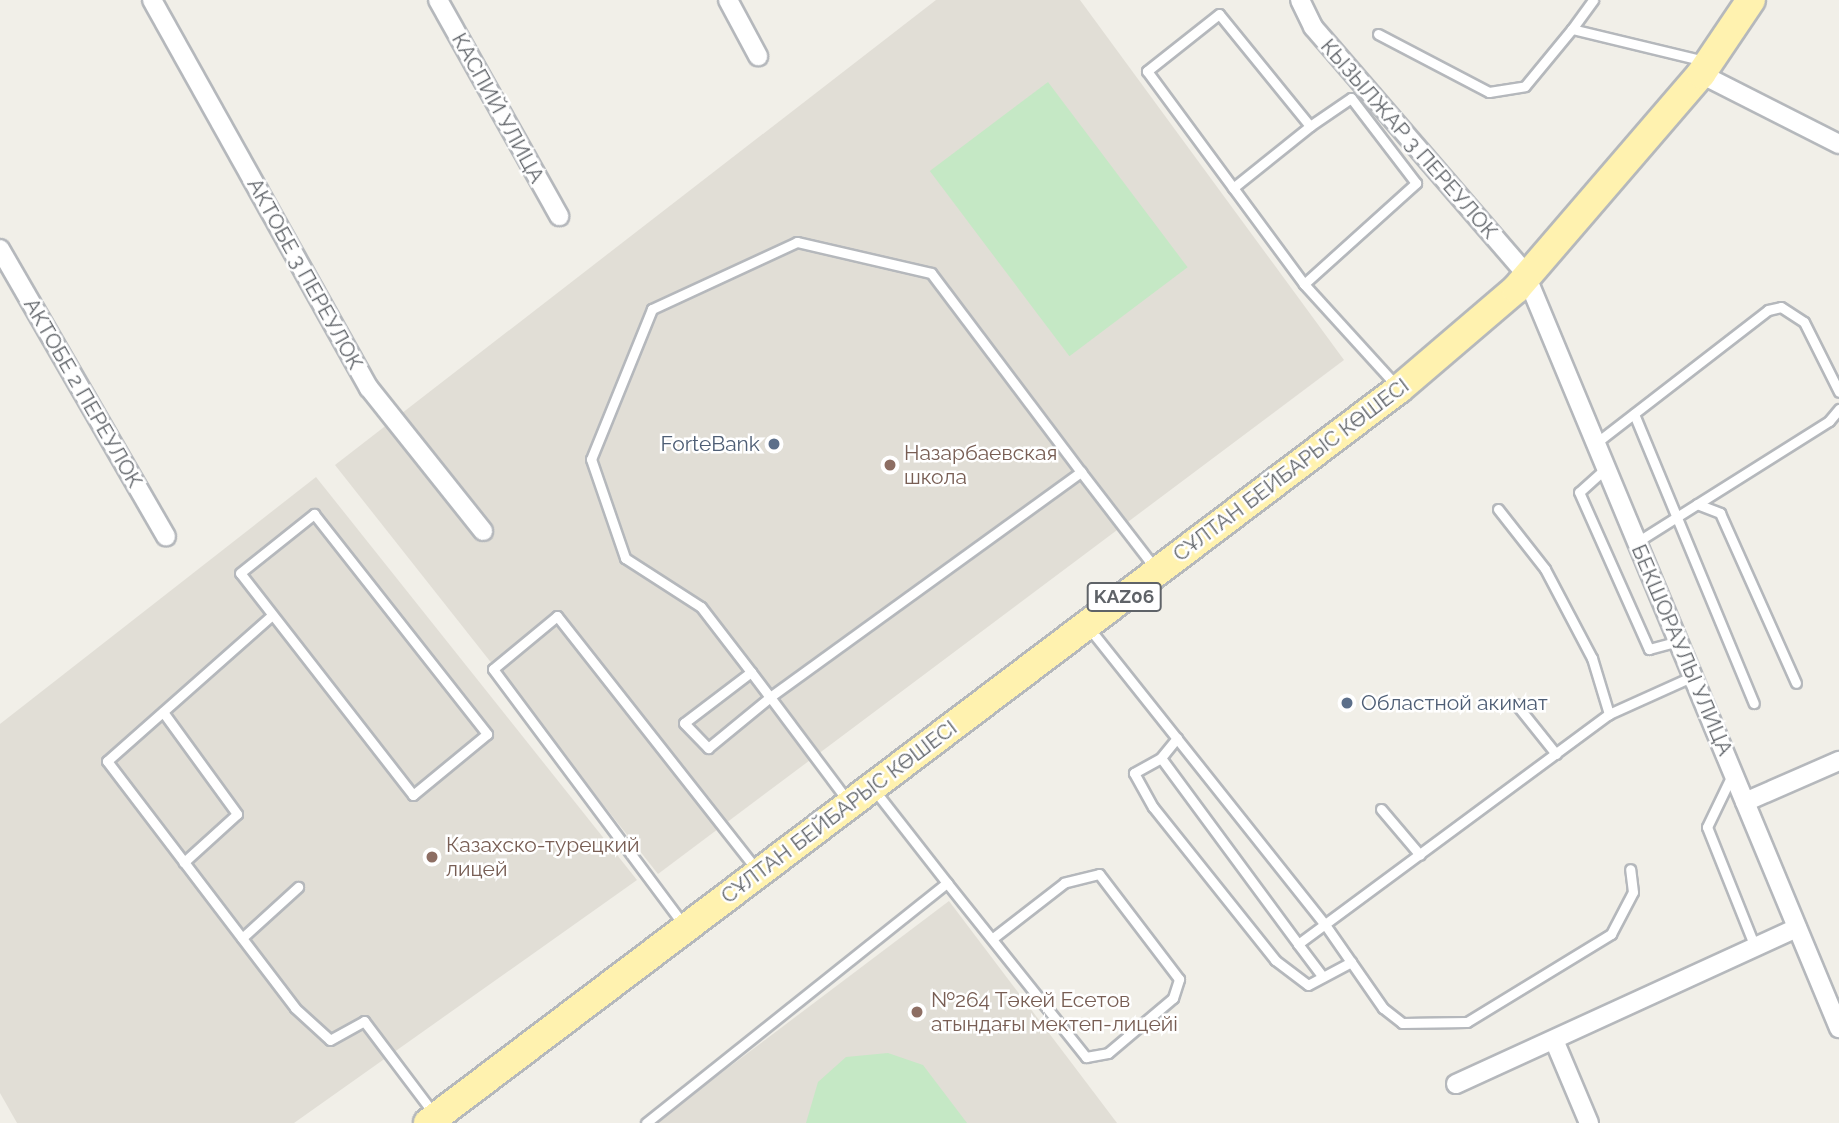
<!DOCTYPE html>
<meta charset="utf-8">
<style>
body{margin:0}
#map{position:relative;width:1839px;height:1123px;overflow:hidden;background:#f1efe8;font-family:Raleway,sans-serif}
div>[style]{position:absolute}
.education>*{inset:0;background:#e1ded6}
.green>*{inset:0;background:#c5e8c5;transform-origin:0 0}
.roads{filter:drop-shadow(2px 0 #b5b8bc) drop-shadow(-2px 0 #b5b8bc) drop-shadow(0 2px #b5b8bc) drop-shadow(0 -2px #b5b8bc)}
.lane>*{height:9px;margin:-4.5px;padding:0 4.5px;transform-origin:4.5px;border-radius:4.5px;background:#fff}
.street>*{height:18px;margin:-9px;padding:0 9px;transform-origin:9px;border-radius:9px;background:#fff}
.primary>*{height:28px;margin:-14px;padding:0 14px;transform-origin:14px;border-radius:14px;background:#fff2af}
.dots>*{width:19px;height:19px;translate:-50% -50%;box-sizing:border-box;border:4px solid #fff;border-radius:50%}
span{translate:-50% -50%;white-space:nowrap;text-align:center;line-height:1.15;-webkit-text-stroke:5px #fff;paint-order:stroke}
.shield-label span{padding:2px 5px;background:#fff;border:2px solid;border-radius:5px;-webkit-text-stroke-width:0}
.shield-label{font-size:19px;color:#5f6368;font-weight:700}
.street-label{font-size:21px;color:#5f6368}
.service-label{font-size:21px;color:#4e5e75}
.right{translate:-100% -50%;text-align:right}
.left{translate:0 -50%;text-align:left}
.education-label{font-size:21px;color:#785e54}
</style>
<div id="map">
<div class="education">
<i style="clip-path:polygon(936px 0,1080px 0,1344px 360px,658px 874px,335px 465px)"></i>
<i style="clip-path:polygon(316px 477px,637px 880px,294px 1123px,17px 1123px,0 1093px,0 724px)"></i>
<i style="clip-path:polygon(949px 901px,1117px 1123px,655px 1123px)"></i>
</div>
<div class="green">
<i style="left:1048px;top:82px;width:232px;height:148px;rotate:53deg"></i>
<i style="clip-path:polygon(888px 1053px,923px 1065px,967px 1123px,806px 1123px,818px 1082px,846px 1057px)"></i>
</div>
<div class="roads">
<div class="lane">
<i style="left:1572px;top:29px;width:36px;rotate:-54deg"></i>
<i style="left:1378px;top:34px;width:125px;rotate:27.6deg"></i>
<i style="left:1489px;top:92px;width:36px;rotate:-9deg"></i>
<i style="left:1525px;top:86px;width:74px;rotate:-50.5deg"></i>
<i style="left:1572px;top:29px;width:136px;rotate:13.6deg"></i>
<i style="left:1233px;top:188px;width:99px;rotate:-38.8deg"></i>
<i style="left:1304px;top:284px;width:151px;rotate:-42deg"></i>
<i style="left:1416px;top:183px;width:107px;rotate:-127.4deg"></i>
<i style="left:1351px;top:98px;width:50px;rotate:145.7deg"></i>
<i style="left:1310px;top:126px;width:144px;rotate:-129.1deg"></i>
<i style="left:1219px;top:14px;width:92px;rotate:141.6deg"></i>
<i style="left:1147px;top:71px;width:265px;rotate:53.6deg"></i>
<i style="left:1304px;top:284px;width:137px;rotate:47.7deg"></i>
<i style="left:1634px;top:414px;width:313px;rotate:67.5deg"></i>
<i style="left:1596px;top:443px;width:217px;rotate:-37.7deg"></i>
<i style="left:1768px;top:310px;width:13px;rotate:-13deg"></i>
<i style="left:1781px;top:307px;width:27px;rotate:33deg"></i>
<i style="left:1804px;top:322px;width:78px;rotate:63.4deg"></i>
<i style="left:1606px;top:468px;width:36px;rotate:138deg"></i>
<i style="left:1579px;top:492px;width:172px;rotate:66deg"></i>
<i style="left:1649px;top:649px;width:30px;rotate:-15deg"></i>
<i style="left:1081px;top:472px;width:121px;rotate:52.4deg"></i>
<i style="left:1697px;top:504px;width:25px;rotate:21deg"></i>
<i style="left:1720px;top:513px;width:186px;rotate:65.9deg"></i>
<i style="left:1498px;top:509px;width:76px;rotate:51.9deg"></i>
<i style="left:1545px;top:569px;width:101px;rotate:62.2deg"></i>
<i style="left:1592px;top:658px;width:59px;rotate:73.1deg"></i>
<i style="left:314px;top:514px;width:280px;rotate:51.8deg"></i>
<i style="left:487px;top:734px;width:96px;rotate:140.5deg"></i>
<i style="left:413px;top:795px;width:281px;rotate:-127.9deg"></i>
<i style="left:240px;top:573px;width:95px;rotate:-38.6deg"></i>
<i style="left:1637px;top:542px;width:227px;rotate:-32.2deg"></i>
<i style="left:1829px;top:421px;width:16px;rotate:-50deg"></i>
<i style="left:271px;top:616px;width:219px;rotate:138.5deg"></i>
<i style="left:107px;top:761px;width:310px;rotate:52.7deg"></i>
<i style="left:295px;top:1008px;width:47px;rotate:42.4deg"></i>
<i style="left:330px;top:1040px;width:39px;rotate:-29deg"></i>
<i style="left:364px;top:1021px;width:116px;rotate:53deg"></i>
<i style="left:1089px;top:628px;width:381px;rotate:51.5deg"></i>
<i style="left:1326px;top:926px;width:100px;rotate:55.2deg"></i>
<i style="left:1383px;top:1008px;width:24px;rotate:38deg"></i>
<i style="left:1402px;top:1023px;width:65px;rotate:-0.9deg"></i>
<i style="left:1467px;top:1022px;width:169px;rotate:-31.4deg"></i>
<i style="left:1611px;top:934px;width:47px;rotate:-62.4deg"></i>
<i style="left:1633px;top:892px;width:23px;rotate:-97deg"></i>
<i style="left:751px;top:672px;width:84px;rotate:142.7deg"></i>
<i style="left:684px;top:723px;width:35px;rotate:46deg"></i>
<i style="left:708px;top:748px;width:80px;rotate:-39.4deg"></i>
<i style="left:770px;top:697px;width:384px;rotate:-35.9deg"></i>
<i style="left:1081px;top:472px;width:249px;rotate:-127deg"></i>
<i style="left:931px;top:273px;width:138px;rotate:-167deg"></i>
<i style="left:797px;top:242px;width:160px;rotate:155.2deg"></i>
<i style="left:652px;top:309px;width:162px;rotate:112.1deg"></i>
<i style="left:591px;top:459px;width:105px;rotate:71deg"></i>
<i style="left:625px;top:558px;width:90px;rotate:32.8deg"></i>
<i style="left:701px;top:607px;width:82px;rotate:52.4deg"></i>
<i style="left:751px;top:672px;width:31px;rotate:53deg"></i>
<i style="left:770px;top:697px;width:129px;rotate:53.2deg"></i>
<i style="left:1516px;top:704px;width:64px;rotate:51.3deg"></i>
<i style="left:163px;top:712px;width:126px;rotate:54deg"></i>
<i style="left:237px;top:814px;width:72px;rotate:137.8deg"></i>
<i style="left:1177px;top:738px;width:26px;rotate:129deg"></i>
<i style="left:1161px;top:758px;width:231px;rotate:53.6deg"></i>
<i style="left:1298px;top:944px;width:387px;rotate:-36.5deg"></i>
<i style="left:1609px;top:714px;width:92px;rotate:-24.3deg"></i>
<i style="left:1161px;top:758px;width:31px;rotate:151deg"></i>
<i style="left:1134px;top:773px;width:39px;rotate:61deg"></i>
<i style="left:1153px;top:807px;width:196px;rotate:51.4deg"></i>
<i style="left:1275px;top:960px;width:41px;rotate:37.1deg"></i>
<i style="left:1308px;top:985px;width:49px;rotate:-28.1deg"></i>
<i style="left:1733px;top:773px;width:60px;rotate:115.7deg"></i>
<i style="left:1707px;top:827px;width:129px;rotate:68.2deg"></i>
<i style="left:1381px;top:809px;width:60px;rotate:49.7deg"></i>
<i style="left:947px;top:883px;width:223px;rotate:51.4deg"></i>
<i style="left:1086px;top:1057px;width:22px;rotate:-10deg"></i>
<i style="left:1108px;top:1053px;width:85px;rotate:-40.2deg"></i>
<i style="left:1173px;top:998px;width:20px;rotate:-72deg"></i>
<i style="left:1179px;top:979px;width:132px;rotate:-127.3deg"></i>
<i style="left:1099px;top:874px;width:36px;rotate:166deg"></i>
<i style="left:1064px;top:883px;width:90px;rotate:142.2deg"></i>
<i style="left:683px;top:924px;width:318px;rotate:-126.7deg"></i>
<i style="left:493px;top:669px;width:83px;rotate:-39.6deg"></i>
<i style="left:557px;top:616px;width:322px;rotate:51.8deg"></i>
<i style="left:242px;top:938px;width:76px;rotate:-42.3deg"></i>
<i style="left:1298px;top:944px;width:41px;rotate:52.9deg"></i>
<i style="left:646px;top:1123px;width:385px;rotate:-38.6deg"></i>
<i style="left:947px;top:883px;width:117px;rotate:-128deg"></i>
</div>
<div class="street">
<i style="left:152px;top:0;width:445px;rotate:60.8deg"></i>
<i style="left:369px;top:388px;width:183px;rotate:51.4deg"></i>
<i style="left:438px;top:0;width:248px;rotate:60.7deg"></i>
<i style="left:728px;top:0;width:64px;rotate:61.8deg"></i>
<i style="left:1300px;top:0;width:30px;rotate:64deg"></i>
<i style="left:1313px;top:27px;width:325px;rotate:49.2deg"></i>
<i style="left:1525px;top:273px;width:818px;rotate:67.42deg"></i>
<i style="left:1701px;top:74px;width:155px;rotate:26.9deg"></i>
<i style="left:0;top:249px;width:332px;rotate:60deg"></i>
<i style="left:1745px;top:802px;width:103px;rotate:-23.6deg"></i>
<i style="left:1554px;top:1040px;width:90px;rotate:67.1deg"></i>
<i style="left:1456px;top:1084px;width:375px;rotate:-24.6deg"></i>
</div>
<div class="primary">
<i style="left:428px;top:1123px;width:1217px;rotate:-37.09deg"></i>
<i style="left:1399px;top:389px;width:154px;rotate:-40.5deg"></i>
<i style="left:1516px;top:289px;width:284px;rotate:-49.3deg"></i>
<i style="left:1701px;top:74px;width:89px;rotate:-56deg"></i>
</div>
</div>
<div class="dots">
<i style="left:774px;top:444px;background:#5c6f8a"></i>
<i style="left:890px;top:465px;background:#8d6e63"></i>
<i style="left:1347px;top:703px;background:#5c6f8a"></i>
<i style="left:432px;top:857px;background:#8d6e63"></i>
<i style="left:917px;top:1012px;background:#8d6e63"></i>
</div>
<div class="shield-label">
<span style="left:1124px;top:597px">KAZ06</span>
</div>
<div class="street-label">
<span style="left:498px;top:108px;rotate:61deg">КАСПИЙ УЛИЦА</span>
<span style="left:1409px;top:139px;rotate:49deg">КЫЗЫЛЖАР 3 ПЕРЕУЛОК</span>
<span style="left:305px;top:274px;rotate:61deg">АКТОБЕ 3 ПЕРЕУЛОК</span>
<span style="left:83px;top:393px;rotate:60deg">АКТОБЕ 2 ПЕРЕУЛОК</span>
<span style="left:1291px;top:470px;rotate:-37deg">СҰЛТАН БЕЙБАРЫС КӨШЕСІ</span>
<span style="left:1682px;top:650px;rotate:67deg">БЕКШОРАУЛЫ УЛИЦА</span>
<span style="left:839px;top:812px;rotate:-37deg">СҰЛТАН БЕЙБАРЫС КӨШЕСІ</span>
</div>
<div class="service-label">
<span class="right" style="left:760px;top:444px">ForteBank</span>
<span class="left" style="left:1361px;top:703px">Областной акимат</span>
</div>
<div class="education-label">
<span class="left" style="left:904px;top:465px">Назарбаевская<br>школа</span>
<span class="left" style="left:446px;top:857px">Казахско-турецкий<br>лицей</span>
<span class="left" style="left:931px;top:1012px">№264 Тәкей Есетов<br>атындағы мектеп-лицейі</span>
</div>
</div>
